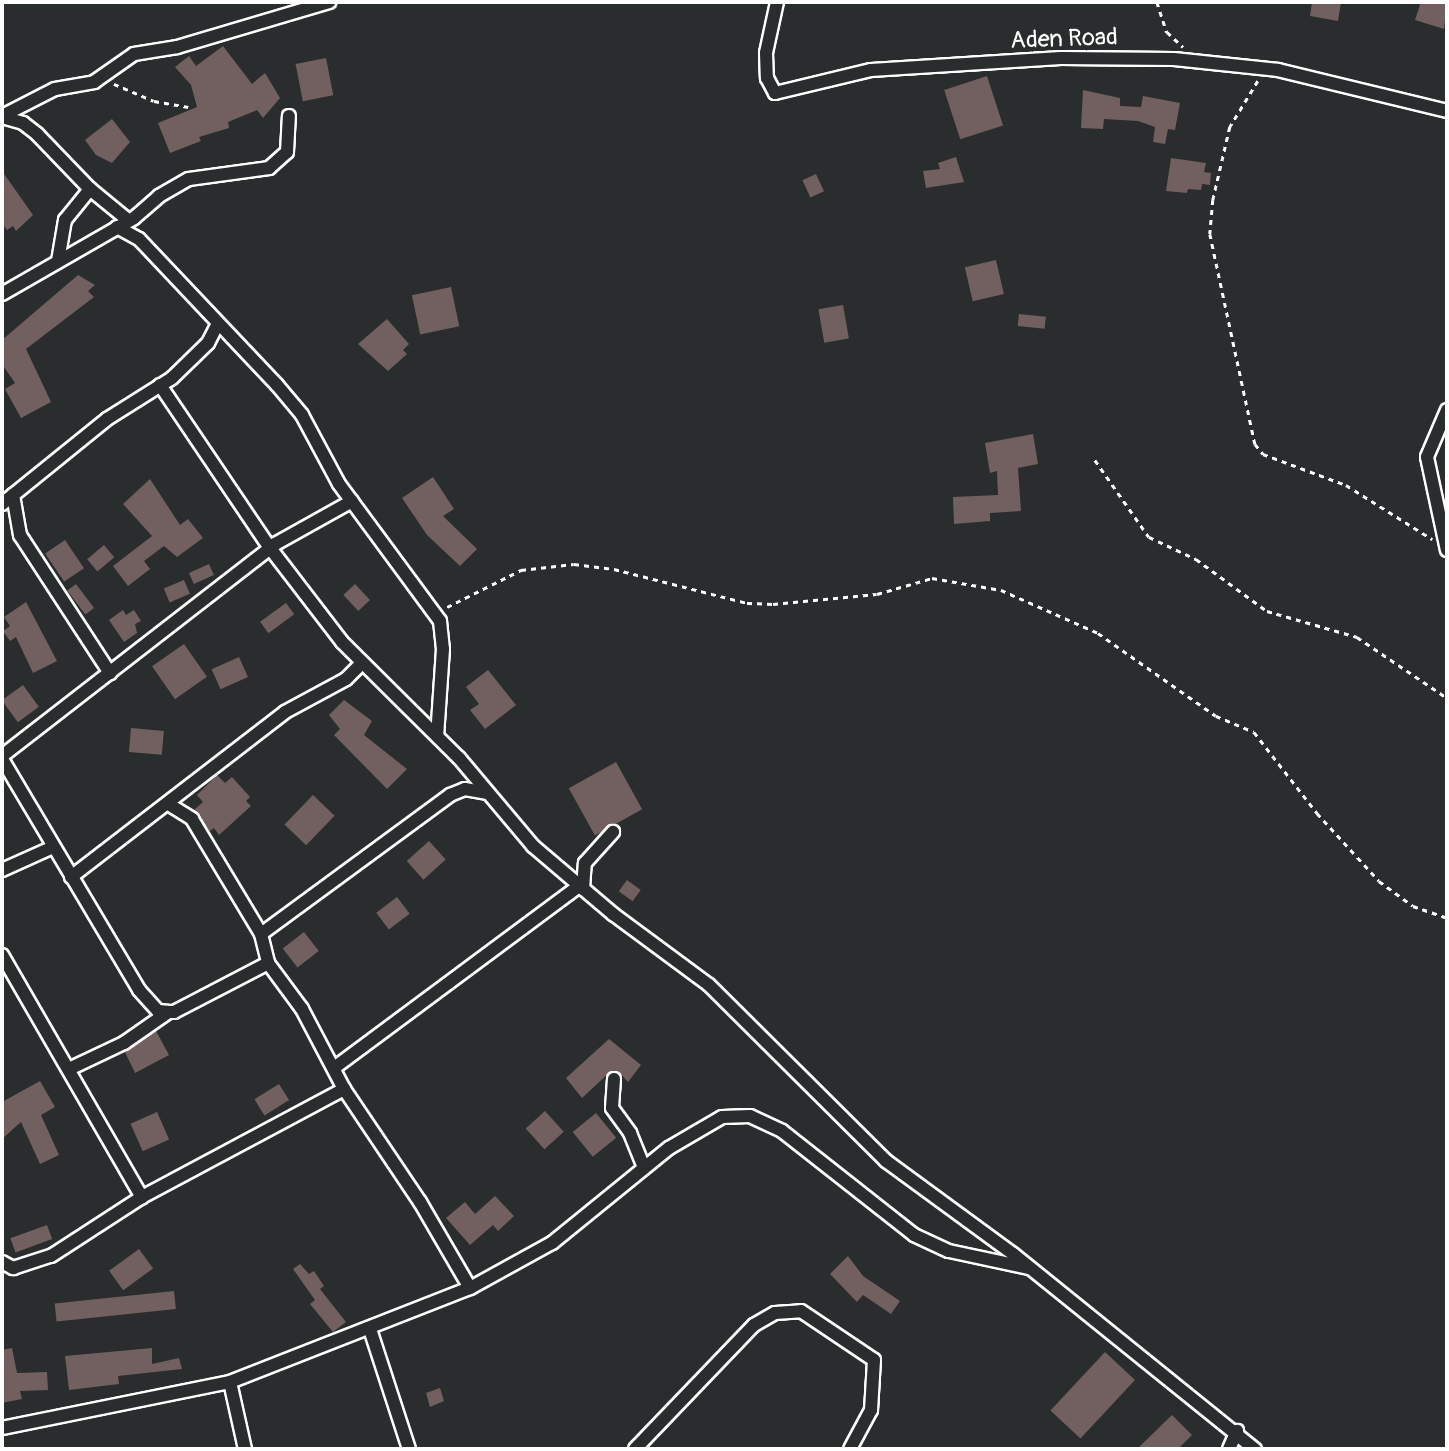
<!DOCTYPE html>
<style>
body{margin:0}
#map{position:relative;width:1449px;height:1451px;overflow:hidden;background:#2a2d2e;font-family:Pangolin,sans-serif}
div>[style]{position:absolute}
.building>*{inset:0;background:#725f5f;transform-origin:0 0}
.path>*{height:2.5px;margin-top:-1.25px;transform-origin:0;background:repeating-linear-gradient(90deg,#fff 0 5px,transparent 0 10px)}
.roads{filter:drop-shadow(2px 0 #fff) drop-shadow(-2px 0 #fff) drop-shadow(0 2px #fff) drop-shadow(0 -2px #fff)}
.minor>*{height:12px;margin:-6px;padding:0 6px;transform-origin:6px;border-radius:6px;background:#2a2d2e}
span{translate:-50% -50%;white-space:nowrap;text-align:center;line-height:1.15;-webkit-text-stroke:7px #2a2d2e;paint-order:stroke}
.street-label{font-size:24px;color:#fff}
.frame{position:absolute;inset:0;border:4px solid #fff;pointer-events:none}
</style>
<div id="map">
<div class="building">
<i style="clip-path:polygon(1312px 2px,1341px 2px,1338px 21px,1310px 16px)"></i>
<i style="clip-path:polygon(1421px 2px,1447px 2px,1444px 29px,1415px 20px)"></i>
<i style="clip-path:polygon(223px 46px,252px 84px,265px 73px,280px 98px,263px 118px,257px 110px,228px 122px,229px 128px,199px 137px,201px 141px,170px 153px,158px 123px,197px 107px,191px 85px,175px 67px,189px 56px,196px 66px)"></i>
<i style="left:326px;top:58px;width:38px;height:31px;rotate:79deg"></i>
<i style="left:987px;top:76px;width:52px;height:45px;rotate:72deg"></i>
<i style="clip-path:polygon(1083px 90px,1120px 98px,1120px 106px,1141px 107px,1143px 96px,1180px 103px,1175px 130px,1168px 129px,1165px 144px,1153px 142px,1155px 127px,1138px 121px,1104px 119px,1103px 129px,1081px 128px)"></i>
<i style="clip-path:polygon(112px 119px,130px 142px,112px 163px,96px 155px,85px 140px)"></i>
<i style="clip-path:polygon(956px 157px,964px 182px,926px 188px,923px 171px,940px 169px,938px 163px)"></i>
<i style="clip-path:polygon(1171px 158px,1206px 163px,1204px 172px,1211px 173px,1210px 185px,1202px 184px,1201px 190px,1188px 189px,1187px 193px,1166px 191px)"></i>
<i style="clip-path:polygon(2px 171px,33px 215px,16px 231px,13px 226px,7px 230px,2px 223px)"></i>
<i style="left:816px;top:174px;width:19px;height:15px;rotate:65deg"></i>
<i style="left:996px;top:260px;width:35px;height:32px;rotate:77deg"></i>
<i style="clip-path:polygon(78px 275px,95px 285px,88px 291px,94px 297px,26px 349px,51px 402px,21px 418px,5px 389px,15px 383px,2px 364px,2px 340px)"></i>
<i style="left:451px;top:287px;width:40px;height:40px;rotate:78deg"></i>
<i style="left:843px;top:305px;width:34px;height:25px;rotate:80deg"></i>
<i style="left:1019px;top:314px;width:27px;height:12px;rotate:6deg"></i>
<i style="clip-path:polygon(387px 319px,409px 344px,403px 350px,407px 354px,388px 371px,358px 344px)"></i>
<i style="clip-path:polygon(1033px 434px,1038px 464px,1018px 468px,1021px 511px,990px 513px,990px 521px,954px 524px,953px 497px,998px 495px,997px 471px,990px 473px,985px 443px)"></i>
<i style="clip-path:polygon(433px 477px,454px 509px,443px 516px,477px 549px,460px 566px,427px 535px,402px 498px)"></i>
<i style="clip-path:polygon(150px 479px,180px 525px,188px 519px,203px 538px,177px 557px,164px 546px,144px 561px,150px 569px,128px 586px,113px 566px,152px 536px,123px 504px)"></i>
<i style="left:65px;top:540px;width:34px;height:24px;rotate:56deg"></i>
<i style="left:104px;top:545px;width:16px;height:22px;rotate:50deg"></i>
<i style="left:209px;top:564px;width:12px;height:22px;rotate:66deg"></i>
<i style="left:184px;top:580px;width:15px;height:22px;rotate:67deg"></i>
<i style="left:76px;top:584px;width:30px;height:11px;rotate:53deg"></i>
<i style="left:355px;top:584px;width:22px;height:16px;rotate:47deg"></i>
<i style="clip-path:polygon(26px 602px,57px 661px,33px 673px,16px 637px,10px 641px,3px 631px,10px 626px,4px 617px)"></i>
<i style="left:286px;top:603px;width:14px;height:32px;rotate:54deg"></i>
<i style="clip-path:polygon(123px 610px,126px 615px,134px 610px,141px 621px,135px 624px,137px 633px,124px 642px,109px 620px)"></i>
<i style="left:184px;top:644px;width:40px;height:39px;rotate:55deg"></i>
<i style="left:239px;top:657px;width:22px;height:30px;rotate:66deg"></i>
<i style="clip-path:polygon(488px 670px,516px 705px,485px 729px,470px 710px,479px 704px,466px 687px)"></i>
<i style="left:23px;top:685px;width:27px;height:26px;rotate:54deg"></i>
<i style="clip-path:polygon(344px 700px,372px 721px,364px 735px,407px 769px,387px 789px,334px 735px,340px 729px,329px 715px)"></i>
<i style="left:131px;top:728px;width:33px;height:24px;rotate:5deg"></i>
<i style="left:616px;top:762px;width:54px;height:54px;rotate:61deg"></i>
<i style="clip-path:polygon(217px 775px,225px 783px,232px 777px,250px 797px,246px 801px,251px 806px,219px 835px,214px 828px,210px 831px,194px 810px,203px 802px,197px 795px)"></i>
<i style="left:313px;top:795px;width:30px;height:41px;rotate:44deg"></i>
<i style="left:429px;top:841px;width:25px;height:30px;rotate:48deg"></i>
<i style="left:627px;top:880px;width:17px;height:14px;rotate:36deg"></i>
<i style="left:397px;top:897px;width:21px;height:26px;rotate:53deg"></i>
<i style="left:304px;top:932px;width:24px;height:27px;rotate:52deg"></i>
<i style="clip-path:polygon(156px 1031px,169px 1055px,135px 1073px,125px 1052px)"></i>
<i style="clip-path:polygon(609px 1039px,641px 1065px,628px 1082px,618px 1071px,610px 1072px,582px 1098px,566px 1078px)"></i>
<i style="clip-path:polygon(40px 1081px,55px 1107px,41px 1115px,59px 1155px,40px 1164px,21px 1122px,2px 1139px,2px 1102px)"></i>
<i style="left:279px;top:1084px;width:19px;height:29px;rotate:58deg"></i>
<i style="left:545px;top:1111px;width:28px;height:26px;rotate:48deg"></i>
<i style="left:157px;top:1112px;width:30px;height:29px;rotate:66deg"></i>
<i style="left:596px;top:1113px;width:32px;height:30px;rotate:51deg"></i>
<i style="clip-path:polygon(495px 1196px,514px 1216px,498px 1231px,493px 1225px,470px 1245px,446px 1218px,465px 1202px,475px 1214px)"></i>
<i style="left:47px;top:1225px;width:15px;height:39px;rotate:70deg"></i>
<i style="left:139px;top:1249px;width:24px;height:37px;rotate:54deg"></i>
<i style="clip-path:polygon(848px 1256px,863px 1276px,900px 1301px,891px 1314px,863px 1295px,857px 1302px,830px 1274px)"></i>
<i style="clip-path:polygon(300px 1264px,309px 1274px,314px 1271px,324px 1286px,320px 1289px,346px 1322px,333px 1332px,310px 1304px,315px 1300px,293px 1269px)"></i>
<i style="left:174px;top:1291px;width:18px;height:120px;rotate:84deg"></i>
<i style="clip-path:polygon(12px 1348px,17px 1373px,47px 1372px,48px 1390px,20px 1391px,22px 1399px,2px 1403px,2px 1350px)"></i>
<i style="clip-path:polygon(152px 1348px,152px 1364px,179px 1358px,182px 1369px,118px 1376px,119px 1384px,69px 1390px,65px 1356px)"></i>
<i style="left:1105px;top:1352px;width:41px;height:80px;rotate:43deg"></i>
<i style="clip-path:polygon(440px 1388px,444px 1401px,430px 1407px,426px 1393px)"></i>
<i style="clip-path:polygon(1172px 1415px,1192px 1435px,1178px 1449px,1137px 1449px)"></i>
</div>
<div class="path">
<i style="left:1157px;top:2px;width:32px;rotate:72deg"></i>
<i style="left:1167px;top:32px;width:22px;rotate:43deg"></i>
<i style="left:1258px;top:81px;width:54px;rotate:121.3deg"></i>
<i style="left:1230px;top:127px;width:75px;rotate:103.1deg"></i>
<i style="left:1213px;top:200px;width:34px;rotate:95deg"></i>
<i style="left:1210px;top:234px;width:215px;rotate:77.9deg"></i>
<i style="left:1255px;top:444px;width:13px;rotate:51deg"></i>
<i style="left:1263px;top:454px;width:89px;rotate:20.5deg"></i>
<i style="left:1346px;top:485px;width:102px;rotate:32.1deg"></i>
<i style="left:114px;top:84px;width:43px;rotate:23deg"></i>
<i style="left:154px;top:101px;width:35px;rotate:10deg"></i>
<i style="left:1095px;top:460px;width:94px;rotate:55deg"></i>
<i style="left:1149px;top:537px;width:52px;rotate:25.1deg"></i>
<i style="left:1196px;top:559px;width:88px;rotate:36.2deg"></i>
<i style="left:1267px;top:611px;width:94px;rotate:16.1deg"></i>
<i style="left:1357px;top:637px;width:109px;rotate:34.1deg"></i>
<i style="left:447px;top:607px;width:83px;rotate:-26.6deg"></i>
<i style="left:521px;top:570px;width:53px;rotate:-6.5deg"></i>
<i style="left:574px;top:564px;width:40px;rotate:7.1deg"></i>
<i style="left:614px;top:569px;width:137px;rotate:14.3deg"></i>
<i style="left:747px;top:603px;width:26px;rotate:2deg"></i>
<i style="left:773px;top:604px;width:104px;rotate:-5.5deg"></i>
<i style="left:877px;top:594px;width:57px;rotate:-16.2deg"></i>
<i style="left:932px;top:578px;width:70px;rotate:9.9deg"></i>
<i style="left:1001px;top:590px;width:106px;rotate:23.9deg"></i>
<i style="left:1098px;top:633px;width:144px;rotate:35.1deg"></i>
<i style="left:1216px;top:716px;width:41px;rotate:22.8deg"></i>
<i style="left:1254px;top:732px;width:103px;rotate:52.1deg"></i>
<i style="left:1317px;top:813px;width:92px;rotate:47.6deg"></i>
<i style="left:1379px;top:881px;width:42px;rotate:36.3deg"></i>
<i style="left:1413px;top:906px;width:36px;rotate:19deg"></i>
</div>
<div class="roads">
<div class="minor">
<i style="left:777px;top:2px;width:52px;rotate:102.2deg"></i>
<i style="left:766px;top:53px;width:25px;rotate:88deg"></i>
<i style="left:767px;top:78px;width:17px;rotate:62deg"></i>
<i style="left:775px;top:93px;width:99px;rotate:-13.5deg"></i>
<i style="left:871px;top:70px;width:190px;rotate:-3.6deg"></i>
<i style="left:1061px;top:58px;width:113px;rotate:0.5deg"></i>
<i style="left:1174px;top:59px;width:105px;rotate:6deg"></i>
<i style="left:1278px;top:70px;width:174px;rotate:13.6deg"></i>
<i style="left:2px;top:116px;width:59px;rotate:-27deg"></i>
<i style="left:55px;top:89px;width:40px;rotate:-10deg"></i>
<i style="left:94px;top:82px;width:49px;rotate:-35deg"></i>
<i style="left:134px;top:54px;width:44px;rotate:-9.2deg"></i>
<i style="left:177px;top:47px;width:159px;rotate:-16.5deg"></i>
<i style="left:2px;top:117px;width:22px;rotate:16deg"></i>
<i style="left:23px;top:123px;width:18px;rotate:38deg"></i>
<i style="left:37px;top:134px;width:76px;rotate:46.1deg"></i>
<i style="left:90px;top:189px;width:50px;rotate:39.4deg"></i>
<i style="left:117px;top:227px;width:25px;rotate:29deg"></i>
<i style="left:139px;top:239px;width:201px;rotate:46.6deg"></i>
<i style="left:277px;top:385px;width:39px;rotate:50deg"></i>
<i style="left:302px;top:415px;width:78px;rotate:61.8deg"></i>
<i style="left:339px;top:484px;width:170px;rotate:53.6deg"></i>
<i style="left:440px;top:621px;width:28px;rotate:84deg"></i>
<i style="left:443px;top:649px;width:87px;rotate:93.9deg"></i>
<i style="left:58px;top:261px;width:42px;rotate:-80.3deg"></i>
<i style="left:65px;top:220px;width:40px;rotate:-51deg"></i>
<i style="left:2px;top:294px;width:152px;rotate:-29.9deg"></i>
<i style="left:134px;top:218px;width:33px;rotate:-41deg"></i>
<i style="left:159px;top:196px;width:34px;rotate:-30deg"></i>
<i style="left:189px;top:179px;width:81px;rotate:-7.8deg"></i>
<i style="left:269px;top:168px;width:24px;rotate:-42deg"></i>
<i style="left:287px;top:152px;width:36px;rotate:-87deg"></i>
<i style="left:160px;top:385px;width:197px;rotate:56deg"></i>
<i style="left:270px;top:548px;width:118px;rotate:52.5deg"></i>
<i style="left:342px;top:642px;width:165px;rotate:44.8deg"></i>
<i style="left:459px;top:758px;width:115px;rotate:49.9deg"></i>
<i style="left:533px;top:846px;width:105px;rotate:40.4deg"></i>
<i style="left:613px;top:914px;width:119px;rotate:36.5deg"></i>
<i style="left:709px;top:985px;width:250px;rotate:44.8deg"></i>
<i style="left:886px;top:1161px;width:157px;rotate:36.2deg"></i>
<i style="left:1013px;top:1254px;width:311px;rotate:38.9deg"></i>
<i style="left:1447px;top:410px;width:51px;rotate:113.1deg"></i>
<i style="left:1427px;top:457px;width:95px;rotate:77.9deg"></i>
<i style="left:13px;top:495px;width:41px;rotate:80.1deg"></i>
<i style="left:20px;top:535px;width:165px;rotate:56.9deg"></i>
<i style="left:2px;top:504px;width:135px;rotate:-39deg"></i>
<i style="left:107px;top:419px;width:77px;rotate:-32.2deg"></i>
<i style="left:172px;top:378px;width:50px;rotate:-44.2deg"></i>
<i style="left:208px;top:343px;width:22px;rotate:-63deg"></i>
<i style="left:2px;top:756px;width:346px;rotate:-37.8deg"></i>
<i style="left:275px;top:544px;width:88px;rotate:-29.2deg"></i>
<i style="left:2px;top:759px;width:269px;rotate:59.3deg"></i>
<i style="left:139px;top:990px;width:28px;rotate:48deg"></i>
<i style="left:158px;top:1011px;width:16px;rotate:4deg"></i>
<i style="left:174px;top:1012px;width:106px;rotate:-27.5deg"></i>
<i style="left:170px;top:805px;width:26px;rotate:32deg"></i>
<i style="left:192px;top:819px;width:134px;rotate:59deg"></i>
<i style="left:261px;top:934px;width:30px;rotate:76deg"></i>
<i style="left:268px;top:963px;width:57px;rotate:53.5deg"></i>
<i style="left:302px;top:1009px;width:90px;rotate:62.3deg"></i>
<i style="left:344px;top:1089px;width:136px;rotate:56.1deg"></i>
<i style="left:420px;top:1202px;width:99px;rotate:59.8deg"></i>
<i style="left:2px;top:870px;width:54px;rotate:-24.2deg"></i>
<i style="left:71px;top:877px;width:270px;rotate:-37.6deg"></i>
<i style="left:285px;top:712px;width:69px;rotate:-28.4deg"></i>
<i style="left:346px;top:679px;width:23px;rotate:-45deg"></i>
<i style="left:583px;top:889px;width:26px;rotate:-86deg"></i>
<i style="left:585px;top:863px;width:42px;rotate:-47.9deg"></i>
<i style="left:261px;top:934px;width:235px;rotate:-36.3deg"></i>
<i style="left:450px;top:795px;width:16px;rotate:-22deg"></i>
<i style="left:465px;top:789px;width:23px;rotate:10deg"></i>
<i style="left:2px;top:955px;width:280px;rotate:60deg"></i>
<i style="left:334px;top:1068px;width:305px;rotate:-36.6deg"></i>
<i style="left:69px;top:1069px;width:61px;rotate:-25.3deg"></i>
<i style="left:124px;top:1043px;width:52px;rotate:-34.9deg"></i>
<i style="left:614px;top:1079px;width:29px;rotate:94deg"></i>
<i style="left:612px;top:1108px;width:31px;rotate:54deg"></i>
<i style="left:630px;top:1133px;width:37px;rotate:68deg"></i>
<i style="left:2px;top:1262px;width:13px;rotate:29deg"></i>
<i style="left:13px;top:1268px;width:40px;rotate:-18deg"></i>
<i style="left:51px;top:1256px;width:108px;rotate:-33deg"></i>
<i style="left:142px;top:1197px;width:229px;rotate:-28.1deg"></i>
<i style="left:370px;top:1329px;width:126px;rotate:72deg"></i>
<i style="left:230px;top:1382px;width:69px;rotate:77.4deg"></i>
<i style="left:2px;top:1428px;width:233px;rotate:-11.4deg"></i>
<i style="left:230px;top:1382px;width:258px;rotate:-21.4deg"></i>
<i style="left:470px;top:1288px;width:94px;rotate:-28.8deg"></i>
<i style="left:552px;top:1243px;width:151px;rotate:-39.1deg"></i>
<i style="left:669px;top:1148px;width:61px;rotate:-30.3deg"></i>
<i style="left:722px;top:1117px;width:28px;rotate:-2deg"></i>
<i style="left:750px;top:1116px;width:35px;rotate:25deg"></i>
<i style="left:782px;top:1131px;width:168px;rotate:38.2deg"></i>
<i style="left:914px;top:1235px;width:38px;rotate:25deg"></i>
<i style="left:949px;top:1251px;width:81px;rotate:12.1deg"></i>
<i style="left:635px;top:1449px;width:172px;rotate:-46.2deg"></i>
<i style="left:754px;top:1325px;width:24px;rotate:-30deg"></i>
<i style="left:775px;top:1313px;width:26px;rotate:-4deg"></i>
<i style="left:801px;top:1311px;width:88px;rotate:33.9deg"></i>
<i style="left:874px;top:1360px;width:50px;rotate:93.4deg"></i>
<i style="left:871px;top:1410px;width:44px;rotate:118.3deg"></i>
<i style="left:1229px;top:1449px;width:20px;rotate:-66deg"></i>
</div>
</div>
<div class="street-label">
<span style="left:1064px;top:39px;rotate:-2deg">Aden Road</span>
</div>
<div class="frame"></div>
</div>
